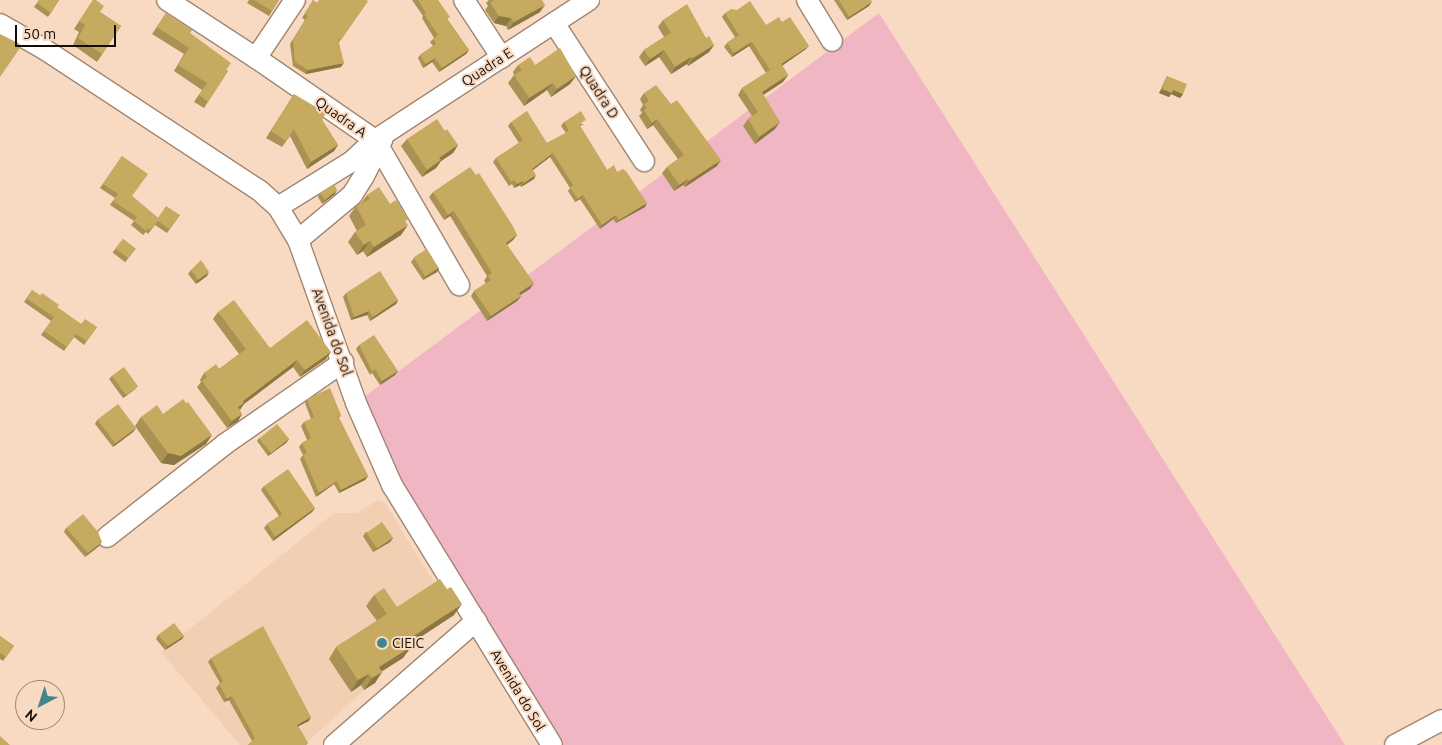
<!DOCTYPE html>
<style>
body{margin:0}
#map{position:relative;width:1442px;height:745px;overflow:hidden;background:#f8dac3;font-family:Ubuntu,sans-serif}
div>[style]{position:absolute}
.built>*{inset:0;background:#f2cfb2}
.green>*{inset:0;background:#f1b6c4}
.roads{filter:drop-shadow(1px 0 #a0856f) drop-shadow(-1px 0 #a0856f) drop-shadow(0 1px #a0856f) drop-shadow(0 -1px #a0856f)}
.minor>*{height:20px;margin:-10px;padding:0 10px;transform-origin:10px;border-radius:10px;background:#fff}
.wall>*{inset:0;background:#a99253;transform-origin:0 0}
.shaded-wall>*{inset:0;background:#8a7743}
.building>*{inset:0;background:#c5aa60;transform-origin:0 0}
.dots>*{width:14px;height:14px;translate:-50% -50%;box-sizing:border-box;border:2px solid #f8dac3;border-radius:50%}
span{translate:-50% -50%;white-space:nowrap;text-align:center;line-height:1.15;-webkit-text-stroke:4px #f8dac3;paint-order:stroke}
.street-label{font-size:14px;color:#150c05}
.poi-label{font-size:14px;color:#150c05}
.left{translate:0 -50%;text-align:left}
.north{position:absolute;left:15px;top:680px;width:50px;height:50px;box-sizing:border-box;background:#f8dac3;border:1px solid #9d8877;border-radius:50%;rotate:220deg;font-size:14px;font-weight:700;line-height:20px;text-align:center;color:#150c05}
.north::after{content:'';display:block;margin:auto;width:18px;height:22px;background:#3f868e;clip-path:polygon(50% 0,100% 100%,50% 72%,0 100%)}
.scale{position:absolute;left:15px;top:25px;width:101px;height:22px;box-sizing:border-box;border:2px solid #150c05;border-top:0;padding-left:6px;font-size:15px;line-height:18px;white-space:nowrap;color:#150c05;-webkit-text-stroke:4px #f8dac3;paint-order:stroke}
</style>
<div id="map">
<div class="built">
<i style="clip-path:polygon(378px 500px,385px 503px,424px 567px,453px 609px,304px 745px,240px 745px,161px 652px,334px 513px,357px 513px)"></i>
</div>
<div class="green">
<i style="clip-path:polygon(879px 13px,1345px 745px,560px 745px,356px 403px)"></i>
</div>
<div class="roads">
<div class="minor">
<i style="left:167px;top:0;width:106px;rotate:33.1deg"></i>
<i style="left:256px;top:58px;width:145px;rotate:34.6deg"></i>
<i style="left:375px;top:140px;width:168px;rotate:59.9deg"></i>
<i style="left:464px;top:0;width:69px;rotate:56.8deg"></i>
<i style="left:807px;top:0;width:48px;rotate:58.6deg"></i>
<i style="left:554px;top:23px;width:165px;rotate:56.9deg"></i>
<i style="left:0;top:24px;width:51px;rotate:29.6deg"></i>
<i style="left:44px;top:49px;width:257px;rotate:33.3deg"></i>
<i style="left:259px;top:190px;width:25px;rotate:42deg"></i>
<i style="left:278px;top:207px;width:39px;rotate:59deg"></i>
<i style="left:298px;top:240px;width:173px;rotate:70.4deg"></i>
<i style="left:356px;top:403px;width:90px;rotate:66.3deg"></i>
<i style="left:392px;top:485px;width:305px;rotate:58.4deg"></i>
<i style="left:256px;top:58px;width:70px;rotate:-56.1deg"></i>
<i style="left:278px;top:207px;width:86px;rotate:-31.7deg"></i>
<i style="left:351px;top:162px;width:33px;rotate:-43deg"></i>
<i style="left:375px;top:140px;width:256px;rotate:-33.2deg"></i>
<i style="left:298px;top:240px;width:70px;rotate:-39.8deg"></i>
<i style="left:352px;top:195px;width:22px;rotate:-58deg"></i>
<i style="left:364px;top:176px;width:42px;rotate:-63.4deg"></i>
<i style="left:107px;top:537px;width:150px;rotate:-38.2deg"></i>
<i style="left:225px;top:444px;width:144px;rotate:-34.8deg"></i>
<i style="left:334px;top:745px;width:189px;rotate:-41.1deg"></i>
<i style="left:1395px;top:745px;width:53px;rotate:-28deg"></i>
</div>
</div>
<div class="wall">
<i style="clip-path:polygon(39px 0,59px 0,48px 17px,34px 7px)"></i>
<i style="clip-path:polygon(93px 0,100px 12px,121px 26px,97px 62px,73px 45px,79px 32px,74px 29px)"></i>
<i style="clip-path:polygon(249px 0,279px 0,269px 16px,247px 3px)"></i>
<i style="clip-path:polygon(313px 0,317px 3px,368px 1px,339px 42px,341px 67px,306px 74px,293px 66px,290px 44px,305px 20px,302px 18px)"></i>
<i style="clip-path:polygon(412px 0,438px 0,448px 20px,469px 50px,466px 54px,439px 72px,432px 62px,423px 68px,418px 58px,420px 55px,433px 46px,430px 42px,434px 38px,422px 18px,423px 16px)"></i>
<i style="clip-path:polygon(489px 0,542px 0,540px 12px,508px 30px,506px 26px,494px 23px,485px 10px,488px 6px,486px 3px)"></i>
<i style="clip-path:polygon(834px 0,871px 0,869px 6px,847px 20px)"></i>
<i style="clip-path:polygon(166px 13px,190px 33px,226px 70px,228px 71px,204px 108px,194px 102px,202px 90px,174px 71px,184px 54px,152px 34px)"></i>
<i style="clip-path:polygon(725px 13px,766px 25px,782px 22px,806px 49px,782px 66px,788px 75px,783px 82px,763px 95px,775px 129px,755px 144px,743px 126px,748px 119px,752px 116px,738px 95px,742px 88px,766px 73px,749px 46px,732px 57px,724px 47px,727px 43px,735px 37px,722px 17px)"></i>
<i style="clip-path:polygon(663px 20px,706px 38px,714px 45px,709px 52px,688px 66px,687px 64px,671px 74px,659px 57px,645px 66px,639px 57px,644px 50px,664px 37px,658px 27px)"></i>
<i style="clip-path:polygon(518px 65px,535px 65px,576px 76px,570px 84px,551px 97px,547px 90px,524px 106px,508px 83px,514px 75px,513px 72px)"></i>
<i style="clip-path:polygon(1167px 76px,1183px 94px,1180px 98px,1171px 94px,1169px 97px,1159px 93px,1165px 80px)"></i>
<i style="clip-path:polygon(644px 93px,717px 166px,685px 187px,683px 185px,674px 191px,662px 173px,667px 167px,678px 159px,653px 125px,647px 129px,639px 116px,642px 113px,640px 110px,643px 105px,640px 99px)"></i>
<i style="clip-path:polygon(294px 94px,322px 120px,338px 145px,334px 151px,307px 169px,290px 136px,282px 147px,266px 138px)"></i>
<i style="clip-path:polygon(511px 122px,547px 143px,566px 133px,561px 126px,564px 122px,584px 124px,580px 126px,607px 170px,617px 172px,645px 207px,616px 223px,613px 219px,600px 229px,580px 199px,575px 202px,568px 191px,570px 188px,550px 157px,533px 170px,534px 179px,521px 187px,520px 185px,514px 188px,512px 184px,509px 186px,493px 162px,496px 158px,519px 143px,508px 126px)"></i>
<i style="clip-path:polygon(445px 131px,458px 145px,453px 153px,441px 161px,436px 168px,422px 177px,401px 146px,407px 139px)"></i>
<i style="clip-path:polygon(122px 156px,132px 196px,158px 218px,180px 215px,167px 233px,155px 225px,148px 234px,146px 232px,143px 235px,131px 225px,134px 221px,110px 205px,115px 198px,100px 188px)"></i>
<i style="clip-path:polygon(433px 192px,517px 235px,513px 240px,507px 245px,530px 289px,520px 295px,521px 296px,517px 301px,487px 321px,471px 296px,474px 291px,486px 283px,484px 281px,487px 276px,450px 216px,444px 220px,429px 197px)"></i>
<i style="clip-path:polygon(320px 193px,335px 194px,322px 204px,318px 197px)"></i>
<i style="clip-path:polygon(367px 195px,390px 204px,406px 223px,401px 235px,367px 257px,363px 251px,357px 255px,348px 242px,355px 232px,357px 231px,349px 216px,356px 206px,361px 203px)"></i>
<i style="left:123px;top:239px;width:16px;height:17px;rotate:38deg"></i>
<i style="clip-path:polygon(414px 258px,439px 268px,437px 272px,423px 280px,411px 262px)"></i>
<i style="clip-path:polygon(191px 270px,207px 276px,196px 284px,188px 274px)"></i>
<i style="clip-path:polygon(32px 290px,81px 324px,97px 327px,84px 345px,74px 337px,64px 351px,41px 335px,51px 321px,24px 302px)"></i>
<i style="clip-path:polygon(346px 293px,398px 300px,396px 304px,370px 321px,367px 315px,351px 320px,343px 297px)"></i>
<i style="clip-path:polygon(218px 312px,270px 348px,331px 352px,326px 359px,300px 377px,293px 367px,244px 404px,239px 410px,242px 414px,238px 421px,227px 428px,197px 387px,201px 382px,200px 380px,204px 373px,219px 369px,239px 354px,213px 319px)"></i>
<i style="clip-path:polygon(359px 345px,398px 371px,395px 375px,380px 385px,372px 373px,370px 375px,356px 349px)"></i>
<i style="clip-path:polygon(112px 376px,135px 389px,123px 398px,109px 379px)"></i>
<i style="clip-path:polygon(307px 399px,341px 415px,339px 418px,368px 476px,365px 480px,339px 493px,334px 484px,316px 497px,300px 459px,303px 455px,299px 447px,302px 443px,307px 440px,301px 426px,304px 422px,311px 419px,305px 403px)"></i>
<i style="clip-path:polygon(163px 414px,206px 444px,174px 465px,161px 463px,135px 426px,141px 417px)"></i>
<i style="clip-path:polygon(97px 420px,136px 428px,133px 432px,113px 447px,95px 424px)"></i>
<i style="clip-path:polygon(259px 438px,289px 439px,286px 443px,268px 456px,257px 441px)"></i>
<i style="clip-path:polygon(264px 486px,315px 508px,312px 512px,273px 541px,264px 528px,267px 524px,279px 516px,261px 490px)"></i>
<i style="clip-path:polygon(66px 528px,99px 546px,85px 557px,64px 532px)"></i>
<i style="clip-path:polygon(366px 532px,393px 538px,390px 542px,373px 552px,363px 536px)"></i>
<i style="clip-path:polygon(374px 595px,397px 607px,454px 615px,414px 641px,403px 658px,382px 671px,375px 683px,364px 690px,361px 685px,351px 692px,329px 659px,336px 647px,377px 621px,366px 606px)"></i>
<i style="clip-path:polygon(158px 635px,184px 636px,182px 639px,165px 650px,156px 639px)"></i>
<i style="clip-path:polygon(0 636px,14px 646px,3px 661px,0 659px)"></i>
<i style="clip-path:polygon(211px 658px,309px 721px,298px 726px,308px 743px,306px 745px,248px 745px,252px 741px,229px 700px,224px 702px,216px 688px,220px 683px,208px 662px)"></i>
</div>
<div class="shaded-wall">
<i style="clip-path:polygon(872px 2px,869px 6px,847px 20px,849px 17px)"></i>
<i style="clip-path:polygon(545px 5px,540px 12px,508px 30px,514px 22px)"></i>
<i style="clip-path:polygon(499px 16px,511px 18px,506px 26px,494px 23px)"></i>
<i style="clip-path:polygon(752px 42px,749px 46px,732px 57px,734px 53px)"></i>
<i style="clip-path:polygon(714px 45px,709px 52px,688px 66px,693px 58px)"></i>
<i style="clip-path:polygon(809px 46px,806px 49px,768px 75px,770px 71px)"></i>
<i style="clip-path:polygon(469px 50px,466px 54px,439px 72px,442px 68px)"></i>
<i style="clip-path:polygon(664px 50px,659px 57px,645px 66px,650px 59px)"></i>
<i style="clip-path:polygon(691px 57px,687px 64px,671px 74px,675px 67px)"></i>
<i style="clip-path:polygon(435px 58px,432px 62px,423px 68px,426px 64px)"></i>
<i style="clip-path:polygon(344px 63px,341px 67px,306px 74px,308px 70px)"></i>
<i style="clip-path:polygon(788px 75px,783px 82px,757px 99px,762px 92px)"></i>
<i style="clip-path:polygon(576px 76px,570px 84px,551px 97px,557px 89px)"></i>
<i style="clip-path:polygon(553px 83px,547px 90px,524px 106px,529px 98px)"></i>
<i style="clip-path:polygon(1162px 89px,1173px 90px,1183px 94px,1180px 98px,1171px 94px,1169px 97px,1159px 93px)"></i>
<i style="clip-path:polygon(657px 119px,653px 125px,647px 129px,652px 123px)"></i>
<i style="clip-path:polygon(780px 122px,775px 129px,755px 144px,759px 137px)"></i>
<i style="clip-path:polygon(338px 145px,334px 151px,307px 169px,311px 162px)"></i>
<i style="clip-path:polygon(458px 145px,453px 153px,441px 161px,436px 168px,422px 177px,427px 170px,439px 158px)"></i>
<i style="clip-path:polygon(553px 153px,550px 157px,529px 173px,532px 169px)"></i>
<i style="clip-path:polygon(721px 160px,717px 166px,685px 187px,689px 181px)"></i>
<i style="clip-path:polygon(536px 175px,534px 179px,521px 187px,524px 183px)"></i>
<i style="clip-path:polygon(688px 179px,683px 185px,674px 191px,679px 185px)"></i>
<i style="clip-path:polygon(523px 181px,520px 185px,514px 188px,517px 184px)"></i>
<i style="clip-path:polygon(337px 190px,335px 194px,322px 204px,325px 200px)"></i>
<i style="clip-path:polygon(583px 195px,580px 199px,575px 202px,578px 199px)"></i>
<i style="clip-path:polygon(647px 203px,645px 207px,616px 223px,619px 220px)"></i>
<i style="clip-path:polygon(454px 211px,450px 216px,444px 220px,448px 215px)"></i>
<i style="clip-path:polygon(616px 215px,613px 219px,600px 229px,602px 225px)"></i>
<i style="clip-path:polygon(408px 225px,401px 235px,367px 257px,374px 247px)"></i>
<i style="clip-path:polygon(517px 235px,513px 240px,503px 248px,506px 243px)"></i>
<i style="clip-path:polygon(370px 241px,363px 251px,357px 255px,364px 245px)"></i>
<i style="clip-path:polygon(439px 268px,437px 272px,423px 280px,426px 277px)"></i>
<i style="clip-path:polygon(209px 272px,207px 276px,196px 284px,198px 280px)"></i>
<i style="clip-path:polygon(534px 283px,530px 289px,515px 298px,519px 293px)"></i>
<i style="clip-path:polygon(521px 296px,517px 301px,487px 321px,491px 316px)"></i>
<i style="clip-path:polygon(398px 300px,396px 304px,370px 321px,373px 317px)"></i>
<i style="clip-path:polygon(369px 311px,367px 315px,351px 320px,354px 317px)"></i>
<i style="clip-path:polygon(331px 352px,326px 359px,300px 377px,305px 370px)"></i>
<i style="clip-path:polygon(297px 360px,293px 367px,244px 404px,240px 410px,238px 407px,243px 401px)"></i>
<i style="clip-path:polygon(398px 371px,395px 375px,380px 385px,382px 381px)"></i>
<i style="clip-path:polygon(138px 386px,135px 389px,123px 398px,125px 395px)"></i>
<i style="clip-path:polygon(242px 414px,238px 421px,227px 428px,232px 421px)"></i>
<i style="clip-path:polygon(136px 428px,133px 432px,113px 447px,115px 443px)"></i>
<i style="clip-path:polygon(212px 435px,206px 444px,174px 465px,161px 463px,168px 453px)"></i>
<i style="clip-path:polygon(289px 439px,286px 443px,268px 456px,271px 452px)"></i>
<i style="clip-path:polygon(368px 476px,365px 480px,339px 493px,341px 490px)"></i>
<i style="clip-path:polygon(337px 481px,334px 484px,316px 497px,319px 493px)"></i>
<i style="clip-path:polygon(315px 508px,312px 512px,273px 541px,275px 537px)"></i>
<i style="clip-path:polygon(393px 538px,390px 542px,373px 552px,376px 549px)"></i>
<i style="clip-path:polygon(102px 542px,99px 546px,85px 557px,88px 553px)"></i>
<i style="clip-path:polygon(462px 604px,454px 615px,404px 648px,412px 637px)"></i>
<i style="clip-path:polygon(184px 636px,182px 639px,165px 650px,168px 646px)"></i>
<i style="clip-path:polygon(415px 642px,403px 658px,371px 678px,379px 667px)"></i>
<i style="clip-path:polygon(382px 672px,375px 683px,364px 690px,372px 678px)"></i>
<i style="clip-path:polygon(369px 674px,361px 685px,351px 692px,358px 680px)"></i>
<i style="clip-path:polygon(232px 696px,229px 700px,224px 702px,227px 699px)"></i>
<i style="clip-path:polygon(311px 717px,309px 721px,295px 728px,297px 725px)"></i>
</div>
<div class="building">
<i style="clip-path:polygon(39px 0,59px 0,51px 13px,37px 3px)"></i>
<i style="clip-path:polygon(93px 0,96px 0,104px 6px,100px 12px,121px 26px,102px 54px,78px 38px,85px 25px,79px 21px)"></i>
<i style="clip-path:polygon(254px 0,279px 0,272px 11px)"></i>
<i style="clip-path:polygon(313px 0,317px 3px,319px 0,366px 0,368px 1px,341px 40px,338px 39px,344px 63px,308px 70px,295px 62px,293px 40px,308px 16px,305px 14px)"></i>
<i style="clip-path:polygon(418px 0,438px 0,450px 17px,447px 19px,469px 50px,442px 68px,435px 58px,426px 64px,420px 55px,436px 44px,433px 39px,438px 35px,424px 14px,426px 13px)"></i>
<i style="clip-path:polygon(494px 0,542px 0,545px 5px,514px 22px,511px 18px,499px 16px,490px 3px)"></i>
<i style="clip-path:polygon(839px 0,871px 0,872px 2px,849px 17px)"></i>
<i style="clip-path:polygon(750px 1px,766px 25px,779px 17px,782px 22px,790px 17px,809px 46px,781px 64px,781px 63px,770px 70px,752px 42px,734px 53px,727px 43px,739px 35px,725px 13px,731px 9px,737px 10px)"></i>
<i style="clip-path:polygon(687px 4px,706px 38px,709px 36px,714px 45px,693px 58px,691px 57px,675px 67px,664px 50px,650px 59px,644px 50px,671px 33px,663px 20px)"></i>
<i style="clip-path:polygon(166px 13px,192px 30px,190px 33px,231px 63px,226px 70px,228px 71px,208px 102px,199px 95px,207px 83px,178px 65px,189px 48px,157px 27px)"></i>
<i style="clip-path:polygon(0 34px,20px 44px,18px 47px,20px 48px,0 77px)"></i>
<i style="clip-path:polygon(560px 48px,576px 76px,557px 89px,553px 83px,529px 98px,514px 75px,522px 70px,518px 65px,530px 57px,535px 65px)"></i>
<i style="clip-path:polygon(781px 63px,788px 75px,762px 92px,780px 122px,759px 137px,748px 119px,758px 112px,742px 88px)"></i>
<i style="clip-path:polygon(1167px 76px,1187px 84px,1183px 94px,1173px 90px,1172px 93px,1162px 89px)"></i>
<i style="clip-path:polygon(656px 85px,671px 104px,677px 100px,721px 160px,689px 181px,688px 179px,679px 185px,667px 167px,684px 155px,657px 119px,652px 123px,644px 110px,647px 108px,644px 104px,649px 101px,644px 93px)"></i>
<i style="clip-path:polygon(294px 94px,326px 113px,322px 120px,338px 145px,311px 162px,294px 129px,286px 141px,271px 131px)"></i>
<i style="clip-path:polygon(527px 111px,547px 143px,569px 131px,564px 122px,581px 111px,586px 120px,579px 124px,607px 170px,614px 165px,617px 172px,623px 169px,626px 171px,647px 203px,619px 220px,616px 215px,602px 225px,583px 195px,578px 199px,570px 188px,573px 185px,553px 153px,532px 169px,536px 175px,524px 183px,523px 181px,517px 184px,514px 180px,511px 182px,496px 158px,523px 140px,511px 122px)"></i>
<i style="clip-path:polygon(437px 119px,445px 131px,447px 129px,458px 145px,439px 158px,441px 160px,427px 170px,407px 139px)"></i>
<i style="clip-path:polygon(122px 156px,148px 174px,132px 196px,158px 218px,166px 206px,180px 215px,169px 229px,158px 221px,150px 230px,148px 228px,146px 231px,134px 221px,137px 217px,113px 201px,118px 194px,103px 184px)"></i>
<i style="clip-path:polygon(470px 167px,476px 175px,479px 173px,514px 228px,517px 235px,506px 243px,534px 283px,519px 293px,521px 296px,491px 316px,474px 291px,491px 280px,488px 276px,492px 273px,454px 211px,448px 215px,433px 192px)"></i>
<i style="clip-path:polygon(334px 184px,337px 190px,325px 200px,320px 193px)"></i>
<i style="clip-path:polygon(379px 187px,390px 204px,396px 200px,409px 219px,405px 221px,408px 225px,374px 247px,370px 241px,364px 245px,355px 232px,366px 225px,356px 206px,370px 199px,367px 195px)"></i>
<i style="left:123px;top:239px;width:16px;height:12px;rotate:38deg"></i>
<i style="left:427px;top:249px;width:22px;height:16px;rotate:58deg"></i>
<i style="clip-path:polygon(201px 260px,209px 272px,198px 280px,191px 270px)"></i>
<i style="clip-path:polygon(380px 271px,398px 300px,373px 317px,369px 311px,354px 317px,346px 293px)"></i>
<i style="clip-path:polygon(32px 290px,40px 296px,42px 293px,59px 305px,57px 307px,81px 324px,85px 319px,97px 327px,87px 341px,76px 334px,67px 347px,44px 331px,54px 317px,27px 299px)"></i>
<i style="clip-path:polygon(234px 300px,270px 348px,307px 320px,331px 352px,305px 370px,297px 360px,243px 401px,244px 403px,238px 407px,242px 414px,232px 421px,202px 381px,207px 377px,204px 373px,216px 364px,219px 369px,246px 349px,218px 312px)"></i>
<i style="clip-path:polygon(374px 335px,398px 371px,382px 381px,375px 369px,372px 371px,359px 345px)"></i>
<i style="left:124px;top:367px;width:24px;height:15px;rotate:54deg"></i>
<i style="clip-path:polygon(330px 388px,341px 415px,338px 416px,368px 476px,341px 490px,337px 481px,319px 493px,303px 455px,307px 453px,302px 443px,311px 438px,304px 422px,314px 417px,307px 399px)"></i>
<i style="clip-path:polygon(183px 399px,186px 403px,188px 402px,212px 435px,181px 456px,168px 453px,141px 417px,157px 405px,163px 414px)"></i>
<i style="left:118px;top:404px;width:30px;height:26px;rotate:53deg"></i>
<i style="left:277px;top:424px;width:19px;height:23px;rotate:51deg"></i>
<i style="clip-path:polygon(288px 469px,315px 508px,275px 537px,267px 524px,282px 514px,264px 486px)"></i>
<i style="clip-path:polygon(83px 514px,98px 532px,102px 542px,88px 553px,66px 528px)"></i>
<i style="left:382px;top:522px;width:19px;height:19px;rotate:55deg"></i>
<i style="clip-path:polygon(440px 579px,447px 589px,451px 587px,462px 604px,412px 637px,415px 642px,409px 645px,411px 647px,379px 667px,382px 672px,372px 678px,369px 674px,358px 680px,336px 647px,387px 614px,374px 595px,384px 588px,397px 607px)"></i>
<i style="clip-path:polygon(174px 623px,184px 636px,168px 646px,158px 635px)"></i>
<i style="clip-path:polygon(263px 626px,311px 717px,297px 725px,308px 743px,305px 745px,248px 745px,255px 738px,232px 696px,227px 699px,219px 684px,223px 681px,211px 658px)"></i>
<i style="clip-path:polygon(0 636px,14px 646px,6px 657px,0 653px)"></i>
<i style="clip-path:polygon(0 736px,10px 745px,0 745px)"></i>
</div>
<div class="dots">
<i style="left:382px;top:643px;background:#3f868e"></i>
</div>
<div class="street-label">
<span style="left:487px;top:67px;rotate:-33deg">Quadra E</span>
<span style="left:599px;top:92px;rotate:57deg">Quadra D</span>
<span style="left:341px;top:117px;rotate:35deg">Quadra A</span>
<span style="left:332px;top:332px;rotate:70deg">Avenida do Sol</span>
<span style="left:518px;top:690px;rotate:59deg">Avenida do Sol</span>
</div>
<div class="poi-label">
<span class="left" style="left:392px;top:643px">CIEIC</span>
</div>
<div class="north">N</div>
<div class="scale">50 m</div>
</div>
